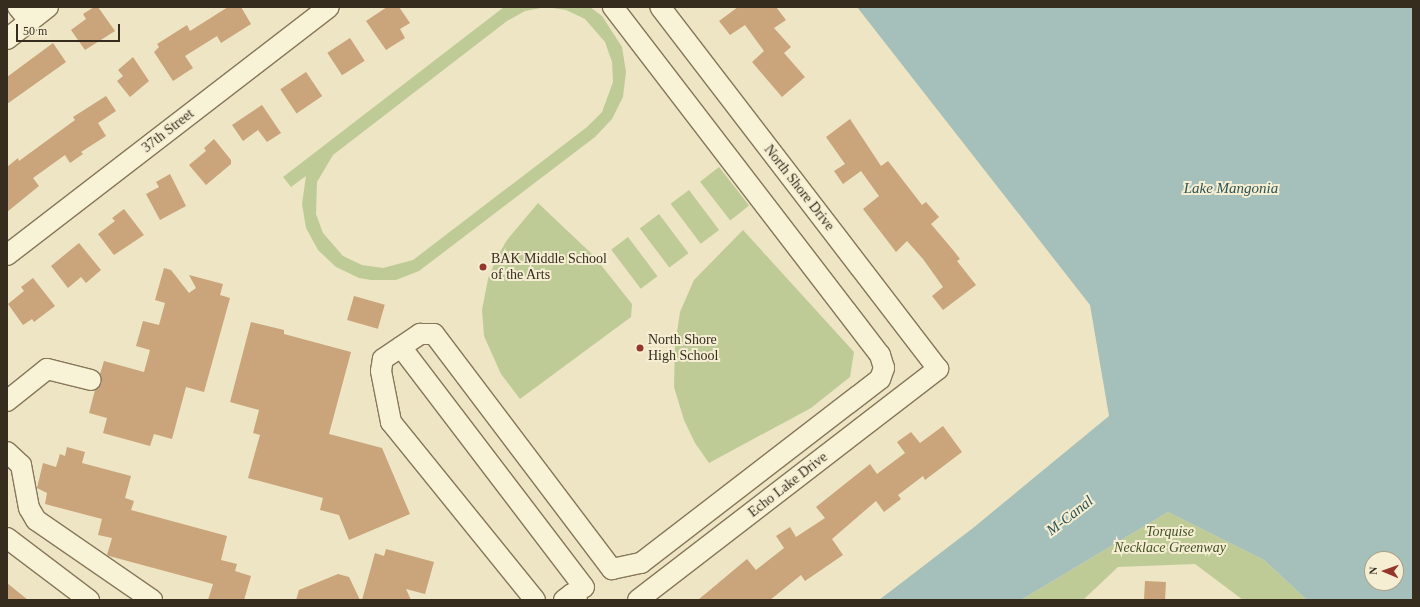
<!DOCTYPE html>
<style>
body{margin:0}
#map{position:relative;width:1420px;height:607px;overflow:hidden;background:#ede5c3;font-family:"Times New Roman",serif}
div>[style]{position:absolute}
.green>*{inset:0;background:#bfcb97;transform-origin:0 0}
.water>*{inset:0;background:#a5c0bb}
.building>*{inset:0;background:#caa47a;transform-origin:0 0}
.roads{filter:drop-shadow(1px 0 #87775a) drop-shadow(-1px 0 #87775a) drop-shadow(0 1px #87775a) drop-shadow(0 -1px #87775a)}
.minor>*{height:20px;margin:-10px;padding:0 10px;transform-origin:10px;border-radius:10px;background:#f8f2d6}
.dots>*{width:11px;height:11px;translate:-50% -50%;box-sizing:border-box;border:2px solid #f5eed2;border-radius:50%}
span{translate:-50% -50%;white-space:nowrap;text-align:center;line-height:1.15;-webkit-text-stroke:4px #f5eed2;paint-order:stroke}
.street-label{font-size:14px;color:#372d1e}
.poi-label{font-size:14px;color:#372d1e}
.left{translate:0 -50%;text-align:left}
.park-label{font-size:14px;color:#425325;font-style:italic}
.water-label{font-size:15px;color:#2e5556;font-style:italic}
.frame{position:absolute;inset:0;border:8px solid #372d1e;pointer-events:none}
.north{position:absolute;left:1364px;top:551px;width:40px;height:40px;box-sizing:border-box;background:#f5eed2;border:1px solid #a9a18a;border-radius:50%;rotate:272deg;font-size:11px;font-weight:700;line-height:16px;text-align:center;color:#372d1e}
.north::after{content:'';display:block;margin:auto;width:14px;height:18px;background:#94362c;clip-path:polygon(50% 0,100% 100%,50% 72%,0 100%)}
.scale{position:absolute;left:16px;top:24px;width:104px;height:18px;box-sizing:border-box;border:2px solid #372d1e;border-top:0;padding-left:5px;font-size:12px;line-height:14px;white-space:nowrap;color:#372d1e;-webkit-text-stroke:3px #f5eed2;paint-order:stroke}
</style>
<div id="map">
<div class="green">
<i style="clip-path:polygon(evenodd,504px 7px,590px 7px,602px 16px,622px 47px,626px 72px,623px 97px,612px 119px,595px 137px,419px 271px,396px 280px,371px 280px,359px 278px,336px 267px,318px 250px,306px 228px,302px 204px,306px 176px,291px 187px,283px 177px,504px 7px,546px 7px,566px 10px,585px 19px,605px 42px,612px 62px,613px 82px,602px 112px,587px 127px,413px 260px,383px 268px,362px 265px,343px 256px,323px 233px,316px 214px,317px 182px,333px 155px,507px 21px,525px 11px,546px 7px)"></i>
<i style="left:719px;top:167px;width:49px;height:24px;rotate:52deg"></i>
<i style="left:689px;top:190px;width:50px;height:23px;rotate:53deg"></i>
<i style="clip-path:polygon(538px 203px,593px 255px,632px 304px,631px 317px,520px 399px,501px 374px,484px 336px,482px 310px,488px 279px,496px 259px,507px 240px)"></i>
<i style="left:659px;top:214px;width:49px;height:24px;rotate:53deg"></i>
<i style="clip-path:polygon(743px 230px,854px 352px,850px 377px,811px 408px,709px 463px,695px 443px,684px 420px,674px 387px,675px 345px,680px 312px,694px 280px)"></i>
<i style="left:628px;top:237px;width:49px;height:21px;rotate:53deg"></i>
<i style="clip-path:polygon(1168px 512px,1264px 560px,1307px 600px,1243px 600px,1195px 564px,1118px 567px,1083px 600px,1021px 600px)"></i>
</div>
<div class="water">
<i style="clip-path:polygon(evenodd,857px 7px,1413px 7px,1413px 600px,1307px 600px,1264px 560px,1168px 512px,1021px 600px,879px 600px,973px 528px,1109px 416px,1090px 305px,857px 7px,1372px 559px,1396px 559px,1396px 583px,1372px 583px,1372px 559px)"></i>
</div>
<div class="building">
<i style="clip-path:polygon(94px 7px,98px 7px,115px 31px,85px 50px,71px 30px,86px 19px,83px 14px)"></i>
<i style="clip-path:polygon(228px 7px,241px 7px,251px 24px,221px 43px,217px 36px,185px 56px,193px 68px,173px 81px,154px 52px,159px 47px,157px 44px,187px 25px,190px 31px)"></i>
<i style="clip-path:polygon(387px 7px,399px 7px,410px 23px,400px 29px,405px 38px,386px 50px,366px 21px)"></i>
<i style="clip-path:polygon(738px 7px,776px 7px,786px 20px,774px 28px,791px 47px,784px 53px,805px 77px,782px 97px,752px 62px,764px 51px,745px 25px,730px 35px,719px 21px)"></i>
<i style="left:350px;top:38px;width:27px;height:27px;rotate:57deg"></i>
<i style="clip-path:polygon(53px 43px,66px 62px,7px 104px,7px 77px)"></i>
<i style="clip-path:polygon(133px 57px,149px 81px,130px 97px,117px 81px,123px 76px,118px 70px)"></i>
<i style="left:306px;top:72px;width:29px;height:31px;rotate:56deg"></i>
<i style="clip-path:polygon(106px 96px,116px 111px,98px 123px,106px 136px,81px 152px,83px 154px,70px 163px,65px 155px,33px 178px,39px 186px,7px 212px,7px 167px,18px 158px,19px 161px,75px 120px,73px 117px)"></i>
<i style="clip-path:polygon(262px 105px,281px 133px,267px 142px,258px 130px,243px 141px,232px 125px)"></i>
<i style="clip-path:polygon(850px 119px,881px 166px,888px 161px,922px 205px,926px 202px,939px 217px,931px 224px,953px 250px,960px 259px,957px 261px,976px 285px,943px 310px,932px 296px,943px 287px,923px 259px,907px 241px,896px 252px,863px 209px,879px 196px,861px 171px,843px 184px,834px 171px,845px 164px,826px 137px)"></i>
<i style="clip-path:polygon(214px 139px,231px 160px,231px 164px,206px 185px,189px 165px,206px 151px,204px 148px)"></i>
<i style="clip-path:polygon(170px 174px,186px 206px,160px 220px,146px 194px,159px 187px,156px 182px)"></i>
<i style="clip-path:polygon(124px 209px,144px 235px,114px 255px,98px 234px,115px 221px,112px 218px)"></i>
<i style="clip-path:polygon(79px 243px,101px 270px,86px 283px,81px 277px,68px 288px,51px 266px)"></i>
<i style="clip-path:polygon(164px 268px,171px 270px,189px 293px,196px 288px,189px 275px,223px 284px,220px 295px,230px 298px,204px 392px,186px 387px,172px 439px,154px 434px,150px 446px,103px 433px,107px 418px,89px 413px,95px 390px,102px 383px,100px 374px,104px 361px,144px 372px,150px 350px,136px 346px,143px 321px,159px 325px,165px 303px,155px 300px)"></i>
<i style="clip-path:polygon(33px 278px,55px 306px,34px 322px,32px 319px,23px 325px,8px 304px,24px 291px,21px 287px)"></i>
<i style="left:354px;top:296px;width:32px;height:25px;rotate:16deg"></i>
<i style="clip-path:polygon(251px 322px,284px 330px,284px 334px,351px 352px,329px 434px,382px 448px,410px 514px,349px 540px,339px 515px,320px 510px,323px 498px,248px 478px,260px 435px,253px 433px,259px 410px,230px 402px)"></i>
<i style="clip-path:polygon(943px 426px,962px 452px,925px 480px,923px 476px,898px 495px,901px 499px,884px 512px,876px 501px,832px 539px,843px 555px,805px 581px,801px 575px,770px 600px,698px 600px,747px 559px,756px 570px,784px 548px,776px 536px,790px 527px,796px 537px,825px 518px,816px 507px,870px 464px,877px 474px,905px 453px,897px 442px,911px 432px,920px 443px)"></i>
<i style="clip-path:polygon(67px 447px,85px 452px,82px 463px,131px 476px,125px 498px,134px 501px,131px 510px,227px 536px,221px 560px,237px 564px,235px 571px,251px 576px,244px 600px,208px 600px,213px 584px,109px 556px,107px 555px,112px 538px,98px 535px,102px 519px,45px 504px,47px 493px,37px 488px,43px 463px,56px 467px,60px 454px,65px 456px)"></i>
<i style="clip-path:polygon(386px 549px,434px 562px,425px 594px,406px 589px,411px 600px,362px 600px,375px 553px,384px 556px)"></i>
<i style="clip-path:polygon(338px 574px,349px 577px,360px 600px,296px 600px,299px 590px)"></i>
<i style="left:1145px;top:581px;width:21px;height:19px;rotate:3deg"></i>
<i style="clip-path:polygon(7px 583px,28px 600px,7px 600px)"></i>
</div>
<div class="roads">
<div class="minor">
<i style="left:18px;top:7px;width:19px;rotate:51deg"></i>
<i style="left:7px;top:39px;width:52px;rotate:-38deg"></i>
<i style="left:7px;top:255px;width:406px;rotate:-37.6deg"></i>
<i style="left:401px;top:347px;width:302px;rotate:52.7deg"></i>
<i style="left:7px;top:401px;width:51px;rotate:-38.7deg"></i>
<i style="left:47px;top:369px;width:45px;rotate:14deg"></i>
<i style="left:7px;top:452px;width:19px;rotate:43deg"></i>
<i style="left:21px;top:465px;width:44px;rotate:79.5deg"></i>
<i style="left:29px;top:508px;width:14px;rotate:60deg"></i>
<i style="left:36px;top:520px;width:141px;rotate:34.6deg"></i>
<i style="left:7px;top:538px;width:103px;rotate:37.1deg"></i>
<i style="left:535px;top:600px;width:229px;rotate:-129deg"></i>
<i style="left:391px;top:422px;width:52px;rotate:-101.1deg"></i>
<i style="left:381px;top:371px;width:12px;rotate:-81deg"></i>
<i style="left:383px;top:359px;width:45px;rotate:-34deg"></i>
<i style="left:420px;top:334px;width:14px"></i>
<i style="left:434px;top:334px;width:295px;rotate:52.9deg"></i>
<i style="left:612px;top:569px;width:30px;rotate:-12deg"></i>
<i style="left:641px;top:563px;width:302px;rotate:-37.6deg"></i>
<i style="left:880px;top:379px;width:12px;rotate:-70deg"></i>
<i style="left:884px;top:368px;width:14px;rotate:-107deg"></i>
<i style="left:880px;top:355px;width:439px;rotate:-127.5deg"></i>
<i style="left:564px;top:600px;width:10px;rotate:-37deg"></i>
<i style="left:572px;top:594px;width:8px;rotate:50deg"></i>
<i style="left:638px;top:600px;width:379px;rotate:-37.6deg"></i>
<i style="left:938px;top:369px;width:456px;rotate:-127.5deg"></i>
</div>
</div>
<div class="dots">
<i style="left:483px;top:267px;background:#94362c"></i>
<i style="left:640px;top:348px;background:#94362c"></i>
</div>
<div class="street-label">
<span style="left:168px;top:131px;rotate:-38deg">37th Street</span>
<span style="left:799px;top:188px;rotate:52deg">North Shore Drive</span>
<span style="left:788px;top:485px;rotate:-38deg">Echo Lake Drive</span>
</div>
<div class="poi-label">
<span class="left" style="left:491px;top:267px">BAK Middle School<br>of the Arts</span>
<span class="left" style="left:648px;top:348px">North Shore<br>High School</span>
</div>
<div class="park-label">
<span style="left:1170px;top:540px">Torquise<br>Necklace Greenway</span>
</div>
<div class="water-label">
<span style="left:1231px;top:189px">Lake Mangonia</span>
<span style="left:1070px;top:516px;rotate:-38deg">M-Canal</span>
</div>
<div class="frame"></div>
<div class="north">N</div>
<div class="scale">50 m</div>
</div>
